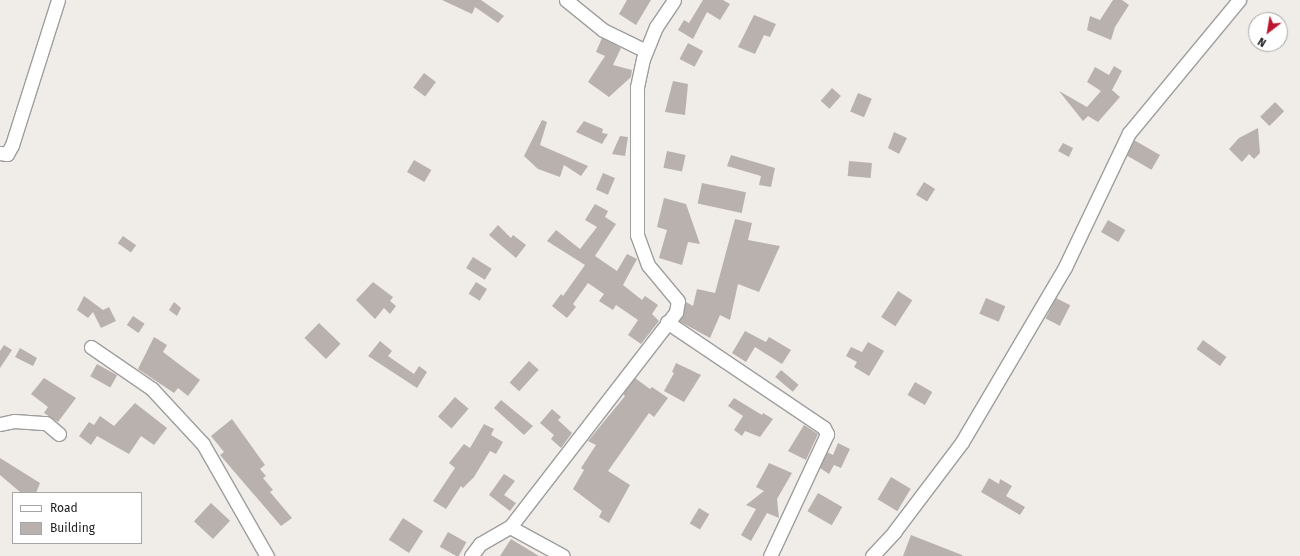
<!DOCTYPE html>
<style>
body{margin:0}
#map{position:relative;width:1300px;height:556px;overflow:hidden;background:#f0ece8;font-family:"Fira Sans",sans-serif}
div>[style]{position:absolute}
.building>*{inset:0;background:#b9b1ae;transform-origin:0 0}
.roads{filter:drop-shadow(1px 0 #9e9e9e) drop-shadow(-1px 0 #9e9e9e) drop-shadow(0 1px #9e9e9e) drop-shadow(0 -1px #9e9e9e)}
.minor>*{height:13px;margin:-6.5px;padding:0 6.5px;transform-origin:6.5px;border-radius:6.5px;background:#fff}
span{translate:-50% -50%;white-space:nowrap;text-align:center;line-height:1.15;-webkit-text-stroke:3px #fff;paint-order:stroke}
.legend{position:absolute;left:12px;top:492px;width:130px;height:52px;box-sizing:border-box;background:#fff;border:1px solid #a6a6a6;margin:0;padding:5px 7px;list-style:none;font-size:12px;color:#212121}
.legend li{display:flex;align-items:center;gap:8px;height:20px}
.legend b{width:20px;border:1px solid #a6a6a6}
.north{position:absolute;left:1248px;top:12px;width:40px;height:40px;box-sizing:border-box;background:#fff;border:1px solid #a6a6a6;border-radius:50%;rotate:211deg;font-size:11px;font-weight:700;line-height:16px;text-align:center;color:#212121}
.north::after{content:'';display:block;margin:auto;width:14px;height:18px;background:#bb162f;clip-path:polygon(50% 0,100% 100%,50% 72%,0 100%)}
</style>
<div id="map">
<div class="building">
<i style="clip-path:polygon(442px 0,481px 0,504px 16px,498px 23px,475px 7px,472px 14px)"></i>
<i style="clip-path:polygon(627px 0,651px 0,636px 25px,619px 14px)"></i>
<i style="clip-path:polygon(703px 0,723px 0,730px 4px,720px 20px,707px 12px,693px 39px,678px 30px,684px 20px,689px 23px)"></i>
<i style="clip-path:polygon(1113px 0,1122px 0,1129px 5px,1115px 27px,1111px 40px,1087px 30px,1090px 16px,1100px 20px)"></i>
<i style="clip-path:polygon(754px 15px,776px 24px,770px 37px,764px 35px,755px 54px,738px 47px)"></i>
<i style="clip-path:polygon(602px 38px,621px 48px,613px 65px,632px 70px,631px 77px,609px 97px,588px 82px,605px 56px,596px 52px)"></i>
<i style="left:688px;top:43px;width:17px;height:18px;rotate:28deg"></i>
<i style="clip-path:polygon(1114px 66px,1122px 71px,1112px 90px,1120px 97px,1098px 122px,1088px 116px,1083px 121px,1059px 91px,1087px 107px,1101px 91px,1087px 82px,1095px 67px,1109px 75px)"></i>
<i style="left:424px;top:73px;width:15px;height:18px;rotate:37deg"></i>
<i style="clip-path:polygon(673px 81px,688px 84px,685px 115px,665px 112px)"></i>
<i style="left:832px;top:88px;width:12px;height:17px;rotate:42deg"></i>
<i style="left:858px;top:93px;width:15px;height:20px;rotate:23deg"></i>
<i style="left:1275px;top:102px;width:13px;height:21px;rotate:45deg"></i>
<i style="clip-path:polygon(542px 120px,547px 122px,540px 145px,588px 166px,581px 176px,564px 165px,560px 177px,538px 169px,524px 156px)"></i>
<i style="clip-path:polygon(584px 121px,603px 129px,602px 133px,608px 134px,602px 144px,576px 132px)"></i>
<i style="clip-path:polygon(1258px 128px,1260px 153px,1254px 159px,1249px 154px,1242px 162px,1229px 149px,1239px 138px)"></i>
<i style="clip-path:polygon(894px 132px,907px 138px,899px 154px,888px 148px)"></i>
<i style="clip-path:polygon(620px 136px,628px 137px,625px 156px,612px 154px)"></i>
<i style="left:1134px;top:140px;width:30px;height:17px;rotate:30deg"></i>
<i style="clip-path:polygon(1063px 143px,1073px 148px,1069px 157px,1058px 151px)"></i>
<i style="left:667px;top:151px;width:19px;height:17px;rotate:12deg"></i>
<i style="clip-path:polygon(731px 155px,775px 168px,771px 187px,759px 185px,761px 176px,727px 166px)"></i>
<i style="left:414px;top:160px;width:20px;height:14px;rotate:30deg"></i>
<i style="left:849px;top:161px;width:23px;height:15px;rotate:5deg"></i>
<i style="left:603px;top:173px;width:13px;height:18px;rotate:23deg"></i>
<i style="left:924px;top:182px;width:13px;height:15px;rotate:32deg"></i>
<i style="left:702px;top:183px;width:45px;height:21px;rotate:12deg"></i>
<i style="clip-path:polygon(664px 198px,686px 204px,700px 244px,688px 242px,682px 265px,659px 258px,667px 230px,657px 227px)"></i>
<i style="clip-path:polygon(595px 204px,608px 211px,605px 217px,616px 224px,595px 256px,617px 271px,627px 254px,637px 259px,623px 285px,642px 300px,645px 296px,658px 305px,652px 314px,659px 321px,641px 344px,628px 335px,638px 320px,616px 305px,613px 310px,599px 301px,604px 294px,588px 283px,573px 304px,576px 307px,567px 318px,552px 306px,561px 294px,563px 296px,585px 265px,547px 241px,556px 230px,580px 249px,597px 227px,585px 220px)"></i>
<i style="clip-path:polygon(735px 219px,752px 223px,748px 240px,780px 246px,759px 292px,738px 284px,730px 320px,720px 315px,710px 338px,679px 321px,686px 302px,693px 306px,697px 289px,715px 293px)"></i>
<i style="left:1108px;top:220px;width:20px;height:14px;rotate:30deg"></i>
<i style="clip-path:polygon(498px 225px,511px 238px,513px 235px,526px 245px,516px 258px,489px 235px)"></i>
<i style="left:123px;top:236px;width:16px;height:9px;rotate:35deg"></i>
<i style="left:473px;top:257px;width:22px;height:13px;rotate:32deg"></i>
<i style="clip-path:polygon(373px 282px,393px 297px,390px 301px,396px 306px,390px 314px,384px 308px,375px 319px,356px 300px)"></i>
<i style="left:476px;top:282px;width:13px;height:14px;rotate:32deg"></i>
<i style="left:898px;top:291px;width:17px;height:31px;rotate:33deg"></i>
<i style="clip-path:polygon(84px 296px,103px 310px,109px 307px,116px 321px,101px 328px,93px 312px,88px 318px,77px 310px)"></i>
<i style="left:986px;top:298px;width:21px;height:17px;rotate:23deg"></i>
<i style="left:1056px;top:298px;width:16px;height:23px;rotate:27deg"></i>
<i style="clip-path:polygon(174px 302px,181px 308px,177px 316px,169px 310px)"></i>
<i style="left:133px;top:316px;width:14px;height:11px;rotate:34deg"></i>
<i style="left:319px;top:323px;width:30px;height:21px;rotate:44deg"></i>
<i style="clip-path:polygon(745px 331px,766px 342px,769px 337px,791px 350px,782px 364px,755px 347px,746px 362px,732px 353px)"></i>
<i style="clip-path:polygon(154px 337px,167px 345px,163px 352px,200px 380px,188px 396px,178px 388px,174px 393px,138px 369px)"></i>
<i style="left:1203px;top:340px;width:29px;height:11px;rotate:36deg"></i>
<i style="clip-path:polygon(380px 341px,392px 351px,388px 356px,414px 374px,419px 366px,427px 372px,417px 388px,368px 356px)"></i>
<i style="clip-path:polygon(868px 342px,884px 351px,869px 376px,854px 367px,857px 362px,846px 356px,851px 347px,862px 352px)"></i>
<i style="clip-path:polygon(4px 345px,12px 350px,0 368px,0 351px)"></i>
<i style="clip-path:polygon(20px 348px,37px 358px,33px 366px,15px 357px)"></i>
<i style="left:529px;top:361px;width:13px;height:29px;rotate:42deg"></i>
<i style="clip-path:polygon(676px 363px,701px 375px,684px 402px,664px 391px,674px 373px,672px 372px)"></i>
<i style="left:97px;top:364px;width:23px;height:14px;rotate:29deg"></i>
<i style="left:781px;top:370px;width:23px;height:9px;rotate:40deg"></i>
<i style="clip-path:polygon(44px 378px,76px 398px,58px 422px,44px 413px,48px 407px,31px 394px)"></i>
<i style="clip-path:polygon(635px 378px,650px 389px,652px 387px,668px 398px,654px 417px,649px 413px,608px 471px,630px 485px,609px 523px,599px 517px,602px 511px,573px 489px,584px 470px,581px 468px,596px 445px,588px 441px,625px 396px,623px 394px)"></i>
<i style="left:915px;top:382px;width:20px;height:15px;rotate:30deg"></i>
<i style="left:455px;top:397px;width:18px;height:26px;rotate:41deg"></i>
<i style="clip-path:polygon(734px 398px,762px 415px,763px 413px,773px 419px,760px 437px,745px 431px,742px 436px,734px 430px,743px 416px,728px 406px)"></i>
<i style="clip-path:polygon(501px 400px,533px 426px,524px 435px,494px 408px)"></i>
<i style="clip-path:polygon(135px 403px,167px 428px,154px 445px,141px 436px,129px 454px,97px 436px,91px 445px,79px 436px,89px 422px,94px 425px,100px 416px,114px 426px)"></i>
<i style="clip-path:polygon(552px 409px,561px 417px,558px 420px,572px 433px,561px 448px,551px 439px,554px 435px,540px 423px)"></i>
<i style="clip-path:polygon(232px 419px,265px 465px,260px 469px,266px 476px,263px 478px,273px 490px,270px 492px,292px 518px,281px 526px,220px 455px,224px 452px,211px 436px)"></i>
<i style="clip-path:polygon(484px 424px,494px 429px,491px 435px,503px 442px,496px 454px,490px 451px,474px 477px,463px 488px,461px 486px,446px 509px,433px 501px,455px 468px,449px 463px,464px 444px,470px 448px)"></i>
<i style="clip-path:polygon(804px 425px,818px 434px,806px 460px,788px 451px)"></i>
<i style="clip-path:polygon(838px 443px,850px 449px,841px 468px,834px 465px,829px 474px,820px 468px,827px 452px,833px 455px)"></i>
<i style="clip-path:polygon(0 458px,40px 483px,36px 493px,20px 492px,0 475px)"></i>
<i style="clip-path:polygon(769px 463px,792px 473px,777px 499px,779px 518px,767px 513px,751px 541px,741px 535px,756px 509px,746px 505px,764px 491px,756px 487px)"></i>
<i style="clip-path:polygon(504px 474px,515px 481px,504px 495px,516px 503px,510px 511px,489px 495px)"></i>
<i style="left:891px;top:477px;width:23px;height:26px;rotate:31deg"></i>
<i style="clip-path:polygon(989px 478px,999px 484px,1000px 479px,1012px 486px,1006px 496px,1025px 507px,1020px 515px,981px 492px)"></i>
<i style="left:818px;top:493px;width:28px;height:21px;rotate:30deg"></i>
<i style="left:211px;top:503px;width:26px;height:25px;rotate:43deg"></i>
<i style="left:699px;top:508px;width:12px;height:18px;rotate:31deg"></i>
<i style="left:403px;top:518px;width:24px;height:26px;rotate:33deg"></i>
<i style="left:448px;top:532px;width:21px;height:17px;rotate:29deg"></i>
<i style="clip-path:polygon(911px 535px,962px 555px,962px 556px,903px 556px)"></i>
<i style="clip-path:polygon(511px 539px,539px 556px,500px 556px)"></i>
</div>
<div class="roads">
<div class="minor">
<i style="left:566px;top:0;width:48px;rotate:39deg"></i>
<i style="left:603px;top:30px;width:48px;rotate:26deg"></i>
<i style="left:0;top:153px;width:7px;rotate:8deg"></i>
<i style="left:7px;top:154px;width:10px;rotate:-61deg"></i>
<i style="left:12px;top:145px;width:152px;rotate:-72.4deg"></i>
<i style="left:667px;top:322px;width:189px;rotate:34deg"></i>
<i style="left:824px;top:428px;width:7px;rotate:63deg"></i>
<i style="left:827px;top:434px;width:135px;rotate:115deg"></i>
<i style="left:91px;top:347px;width:74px;rotate:34.5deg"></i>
<i style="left:152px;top:389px;width:75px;rotate:47.2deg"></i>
<i style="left:203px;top:444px;width:129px;rotate:60.3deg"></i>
<i style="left:0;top:424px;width:14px;rotate:-12deg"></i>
<i style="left:14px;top:421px;width:32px;rotate:4deg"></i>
<i style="left:46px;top:423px;width:17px;rotate:40deg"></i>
<i style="left:510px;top:527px;width:60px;rotate:28.7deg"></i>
<i style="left:471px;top:556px;width:15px;rotate:-53deg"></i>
<i style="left:480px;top:544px;width:34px;rotate:-30deg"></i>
<i style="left:510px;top:527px;width:272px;rotate:-52.3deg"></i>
<i style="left:676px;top:312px;width:11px;rotate:-80deg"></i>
<i style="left:678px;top:301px;width:47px;rotate:-129.8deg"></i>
<i style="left:648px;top:265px;width:32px;rotate:-110deg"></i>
<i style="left:637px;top:235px;width:148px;rotate:-90deg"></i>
<i style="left:637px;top:87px;width:29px;rotate:-78deg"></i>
<i style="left:643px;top:59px;width:35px;rotate:-68deg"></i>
<i style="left:656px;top:27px;width:32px;rotate:-56deg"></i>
<i style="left:872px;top:556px;width:33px;rotate:-47deg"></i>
<i style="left:894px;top:532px;width:113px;rotate:-52.9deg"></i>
<i style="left:962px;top:442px;width:203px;rotate:-59.5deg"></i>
<i style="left:1065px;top:267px;width:148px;rotate:-64.5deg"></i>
<i style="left:1129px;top:133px;width:173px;rotate:-50.4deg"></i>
</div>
</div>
<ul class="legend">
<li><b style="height:5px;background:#fff"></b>Road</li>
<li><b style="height:11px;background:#b9b1ae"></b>Building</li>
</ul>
<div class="north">N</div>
</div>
